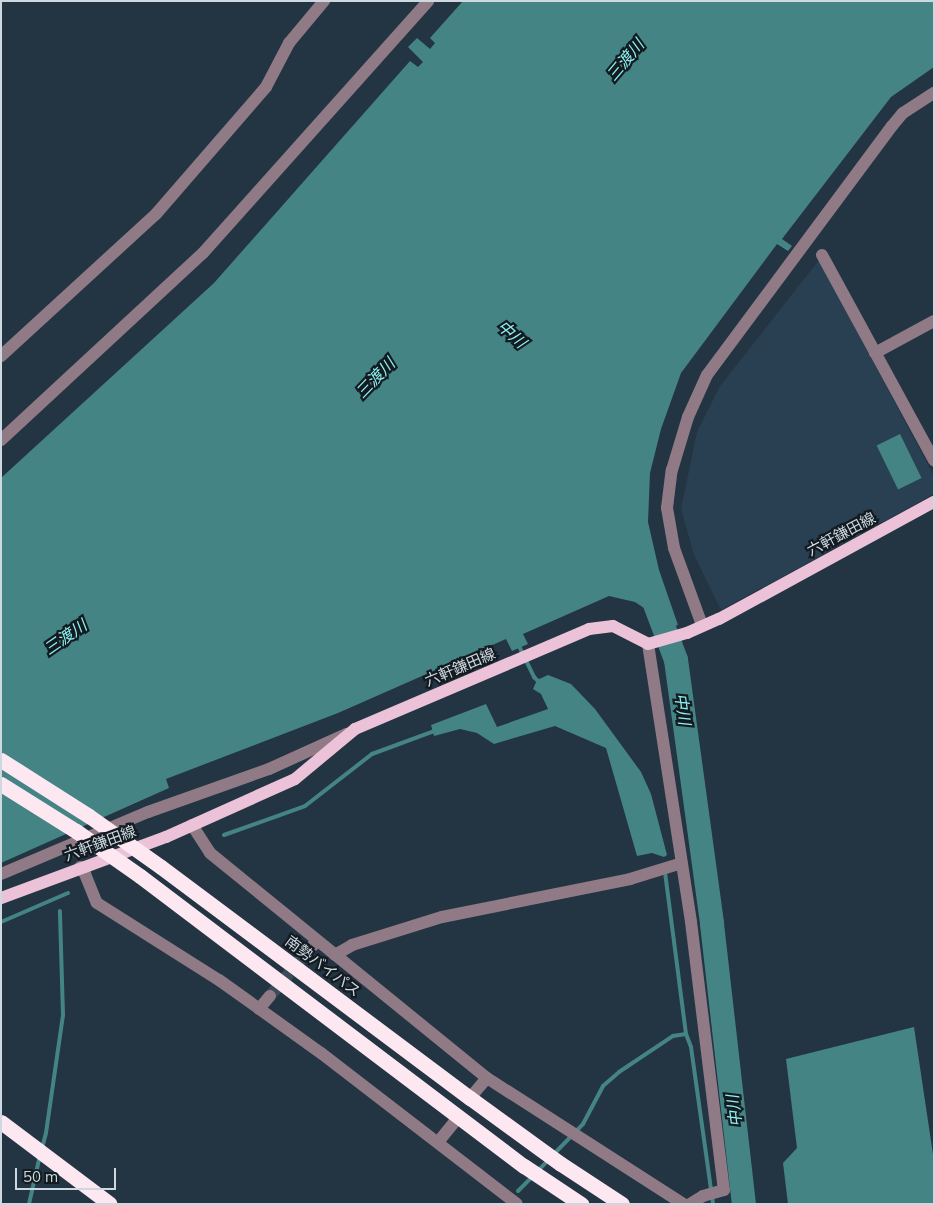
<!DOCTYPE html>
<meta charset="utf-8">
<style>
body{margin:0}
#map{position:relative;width:935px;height:1205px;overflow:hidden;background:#233442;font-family:Mulish,"Noto Sans JP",sans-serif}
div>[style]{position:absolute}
.built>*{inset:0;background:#284052}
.water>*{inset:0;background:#458485;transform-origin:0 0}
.stream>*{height:4px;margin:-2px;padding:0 2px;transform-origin:2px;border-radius:2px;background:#458485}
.river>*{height:24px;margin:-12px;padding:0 12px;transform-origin:12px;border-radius:12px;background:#458485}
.minor-tunnel>*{height:12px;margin-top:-6px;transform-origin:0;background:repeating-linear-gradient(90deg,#3c4d5a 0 12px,transparent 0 18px)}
.minor>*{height:12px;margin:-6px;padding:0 6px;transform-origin:6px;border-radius:6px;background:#8f7a85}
.major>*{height:12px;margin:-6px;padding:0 6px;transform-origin:6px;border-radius:6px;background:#ebc2d7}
.highway>*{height:15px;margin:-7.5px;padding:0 7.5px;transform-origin:7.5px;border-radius:7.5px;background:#fde8f2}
.highway-bridge>*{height:15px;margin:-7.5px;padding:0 7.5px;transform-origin:7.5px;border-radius:7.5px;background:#fde8f2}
span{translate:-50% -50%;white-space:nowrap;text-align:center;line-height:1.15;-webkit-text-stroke:4.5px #131b21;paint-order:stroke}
.street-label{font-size:15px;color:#cdd8e1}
.water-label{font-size:16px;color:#8df2f3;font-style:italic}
.frame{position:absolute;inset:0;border:2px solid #cdd8e1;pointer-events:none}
.scale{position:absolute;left:15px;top:1168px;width:101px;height:22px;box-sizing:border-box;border:2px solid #cdd8e1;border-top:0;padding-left:6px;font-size:15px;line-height:18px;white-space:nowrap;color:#cdd8e1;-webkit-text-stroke:4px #131b21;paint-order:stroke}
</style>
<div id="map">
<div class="built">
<i style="clip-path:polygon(819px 260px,934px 476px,934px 494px,721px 610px,694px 555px,681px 509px,697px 432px,720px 386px)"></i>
</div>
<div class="water">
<i style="clip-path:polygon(463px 1px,934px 1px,934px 67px,891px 97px,782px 239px,792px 246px,788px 251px,777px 244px,681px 373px,661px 429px,650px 473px,648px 522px,659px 570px,678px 625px,655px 631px,647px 610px,635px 602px,609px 596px,523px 634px,528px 644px,512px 651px,506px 639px,338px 713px,166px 779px,169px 788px,1px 863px,1px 478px,214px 283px,410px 61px,418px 67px,423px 62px,408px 47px,417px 38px,430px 49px,435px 43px,430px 38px)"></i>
<i style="left:900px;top:434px;width:49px;height:26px;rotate:64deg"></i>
<i style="clip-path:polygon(548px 675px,571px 684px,595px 709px,641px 772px,651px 794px,667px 855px,664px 857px,652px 853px,637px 856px,606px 748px,555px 726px,494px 744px,477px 733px,460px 729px,434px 736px,431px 725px,486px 704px,497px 727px,548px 709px,541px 694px,533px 689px,537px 680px)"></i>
<i style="clip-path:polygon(914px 1027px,934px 1161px,934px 1204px,788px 1204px,783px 1163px,797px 1148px,786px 1059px)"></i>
</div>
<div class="stream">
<i style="left:518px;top:644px;width:37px;rotate:64deg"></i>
<i style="left:534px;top:677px;width:8px;rotate:45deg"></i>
<i style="left:224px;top:835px;width:86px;rotate:-19.7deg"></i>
<i style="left:305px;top:806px;width:85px;rotate:-37.8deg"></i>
<i style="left:372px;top:754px;width:69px;rotate:-20.3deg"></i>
<i style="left:1px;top:922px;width:73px;rotate:-23.4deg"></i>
<i style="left:686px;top:1034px;width:14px;rotate:69deg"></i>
<i style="left:691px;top:1047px;width:159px;rotate:82deg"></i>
<i style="left:42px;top:1148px;width:16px;rotate:-75deg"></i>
<i style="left:46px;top:1133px;width:119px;rotate:-81.8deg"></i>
<i style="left:63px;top:1015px;width:104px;rotate:-91.7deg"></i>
<i style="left:554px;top:1154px;width:42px;rotate:-46deg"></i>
<i style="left:583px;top:1124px;width:43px;rotate:-62.2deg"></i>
<i style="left:603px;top:1086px;width:21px;rotate:-41deg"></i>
<i style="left:619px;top:1072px;width:65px;rotate:-33.7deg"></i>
<i style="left:673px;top:1036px;width:13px;rotate:-9deg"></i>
<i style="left:686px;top:1034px;width:163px;rotate:-97.4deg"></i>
<i style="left:537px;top:1172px;width:18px;rotate:-47deg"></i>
<i style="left:518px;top:1191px;width:20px;rotate:-45deg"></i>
<i style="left:29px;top:1204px;width:50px;rotate:-77.3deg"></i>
</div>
<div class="river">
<i style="left:653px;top:599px;width:65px;rotate:69.3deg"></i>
<i style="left:676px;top:660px;width:266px;rotate:82.2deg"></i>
<i style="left:712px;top:924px;width:282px;rotate:83.5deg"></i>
</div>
<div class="minor-tunnel">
<i style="left:270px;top:996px;width:59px;rotate:-49.8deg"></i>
</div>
<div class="minor">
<i style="left:822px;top:255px;width:234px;rotate:61.4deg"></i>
<i style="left:875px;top:353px;width:67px;rotate:-28.5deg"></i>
<i style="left:1px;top:356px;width:210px;rotate:-42.5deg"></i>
<i style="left:156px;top:214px;width:168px;rotate:-49.1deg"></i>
<i style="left:266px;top:87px;width:50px;rotate:-62.4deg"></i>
<i style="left:289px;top:43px;width:55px;rotate:-50.2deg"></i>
<i style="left:1px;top:440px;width:275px;rotate:-42.8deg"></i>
<i style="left:203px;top:253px;width:338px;rotate:-48.2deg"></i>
<i style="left:702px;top:625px;width:82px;rotate:-110deg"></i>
<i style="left:674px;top:548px;width:41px;rotate:-99.9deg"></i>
<i style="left:667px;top:508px;width:38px;rotate:-83deg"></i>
<i style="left:672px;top:470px;width:55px;rotate:-73.2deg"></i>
<i style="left:688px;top:417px;width:46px;rotate:-65.7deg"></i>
<i style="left:707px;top:375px;width:310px;rotate:-53.4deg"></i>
<i style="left:892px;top:126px;width:17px;rotate:-50deg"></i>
<i style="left:903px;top:113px;width:37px;rotate:-33deg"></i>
<i style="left:648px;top:644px;width:281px;rotate:81.2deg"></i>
<i style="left:691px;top:922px;width:270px;rotate:83deg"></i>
<i style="left:724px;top:1190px;width:22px;rotate:164deg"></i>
<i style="left:703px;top:1196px;width:15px;rotate:148deg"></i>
<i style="left:192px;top:825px;width:33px;rotate:57deg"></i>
<i style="left:210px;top:853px;width:357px;rotate:39.1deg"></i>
<i style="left:487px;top:1078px;width:233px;rotate:32.7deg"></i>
<i style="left:80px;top:867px;width:9px;rotate:54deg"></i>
<i style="left:85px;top:874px;width:31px;rotate:68deg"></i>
<i style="left:97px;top:903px;width:144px;rotate:32.3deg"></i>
<i style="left:219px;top:980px;width:125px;rotate:35.6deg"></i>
<i style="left:321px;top:1053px;width:247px;rotate:37.6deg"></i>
<i style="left:1px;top:874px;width:160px;rotate:-22.9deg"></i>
<i style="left:148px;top:812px;width:128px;rotate:-19.6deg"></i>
<i style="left:269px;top:769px;width:85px;rotate:-24.4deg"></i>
<i style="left:308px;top:951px;width:13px;rotate:-48deg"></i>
<i style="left:335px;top:955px;width:20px;rotate:-30deg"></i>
<i style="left:352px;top:945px;width:94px;rotate:-17.3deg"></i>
<i style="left:442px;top:917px;width:192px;rotate:-11.4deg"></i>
<i style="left:630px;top:879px;width:54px;rotate:-17.1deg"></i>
<i style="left:259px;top:1009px;width:17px;rotate:-50deg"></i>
<i style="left:470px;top:1098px;width:26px;rotate:-50deg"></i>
<i style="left:439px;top:1141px;width:32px;rotate:-51deg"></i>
</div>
<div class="major">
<i style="left:1px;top:898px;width:176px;rotate:-20.3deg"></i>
<i style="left:166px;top:837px;width:141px;rotate:-24.2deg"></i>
<i style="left:295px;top:779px;width:78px;rotate:-39.8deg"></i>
<i style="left:355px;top:729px;width:254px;rotate:-23.1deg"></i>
<i style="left:589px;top:629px;width:24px;rotate:-7deg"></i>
<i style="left:613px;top:626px;width:39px;rotate:27deg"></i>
<i style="left:648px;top:644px;width:41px;rotate:-15.8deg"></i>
<i style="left:687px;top:633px;width:35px;rotate:-24deg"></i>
<i style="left:719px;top:619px;width:245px;rotate:-28.6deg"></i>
</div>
<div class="highway">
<i style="left:161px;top:867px;width:386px;rotate:36.8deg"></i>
<i style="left:470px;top:1098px;width:112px;rotate:36deg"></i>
<i style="left:561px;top:1164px;width:73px;rotate:33.3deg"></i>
<i style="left:140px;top:876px;width:481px;rotate:37.1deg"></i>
<i style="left:524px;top:1166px;width:69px;rotate:33.7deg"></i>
<i style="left:1px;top:1122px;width:136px;rotate:37deg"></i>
</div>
<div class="highway-bridge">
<i style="left:1px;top:760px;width:104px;rotate:32.5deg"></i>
<i style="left:89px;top:816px;width:88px;rotate:35.3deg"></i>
<i style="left:1px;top:784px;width:89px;rotate:32.1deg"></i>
<i style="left:76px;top:831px;width:78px;rotate:35.1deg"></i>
</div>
<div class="street-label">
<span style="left:841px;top:534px;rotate:-28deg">六軒鎌田線</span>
<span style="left:460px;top:667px;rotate:-23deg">六軒鎌田線</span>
<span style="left:100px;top:843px;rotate:-20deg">六軒鎌田線</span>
<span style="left:323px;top:966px;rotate:37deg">南勢バイパス</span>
</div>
<div class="water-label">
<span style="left:625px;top:60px;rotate:-50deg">三渡川</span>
<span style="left:512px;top:334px;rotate:42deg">中川</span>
<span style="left:375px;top:378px;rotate:-46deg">三渡川</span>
<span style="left:65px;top:637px;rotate:-35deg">三渡川</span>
<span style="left:683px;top:709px;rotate:82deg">中川</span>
<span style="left:734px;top:1111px;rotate:-97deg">中川</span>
</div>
<div class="frame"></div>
<div class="scale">50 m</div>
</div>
